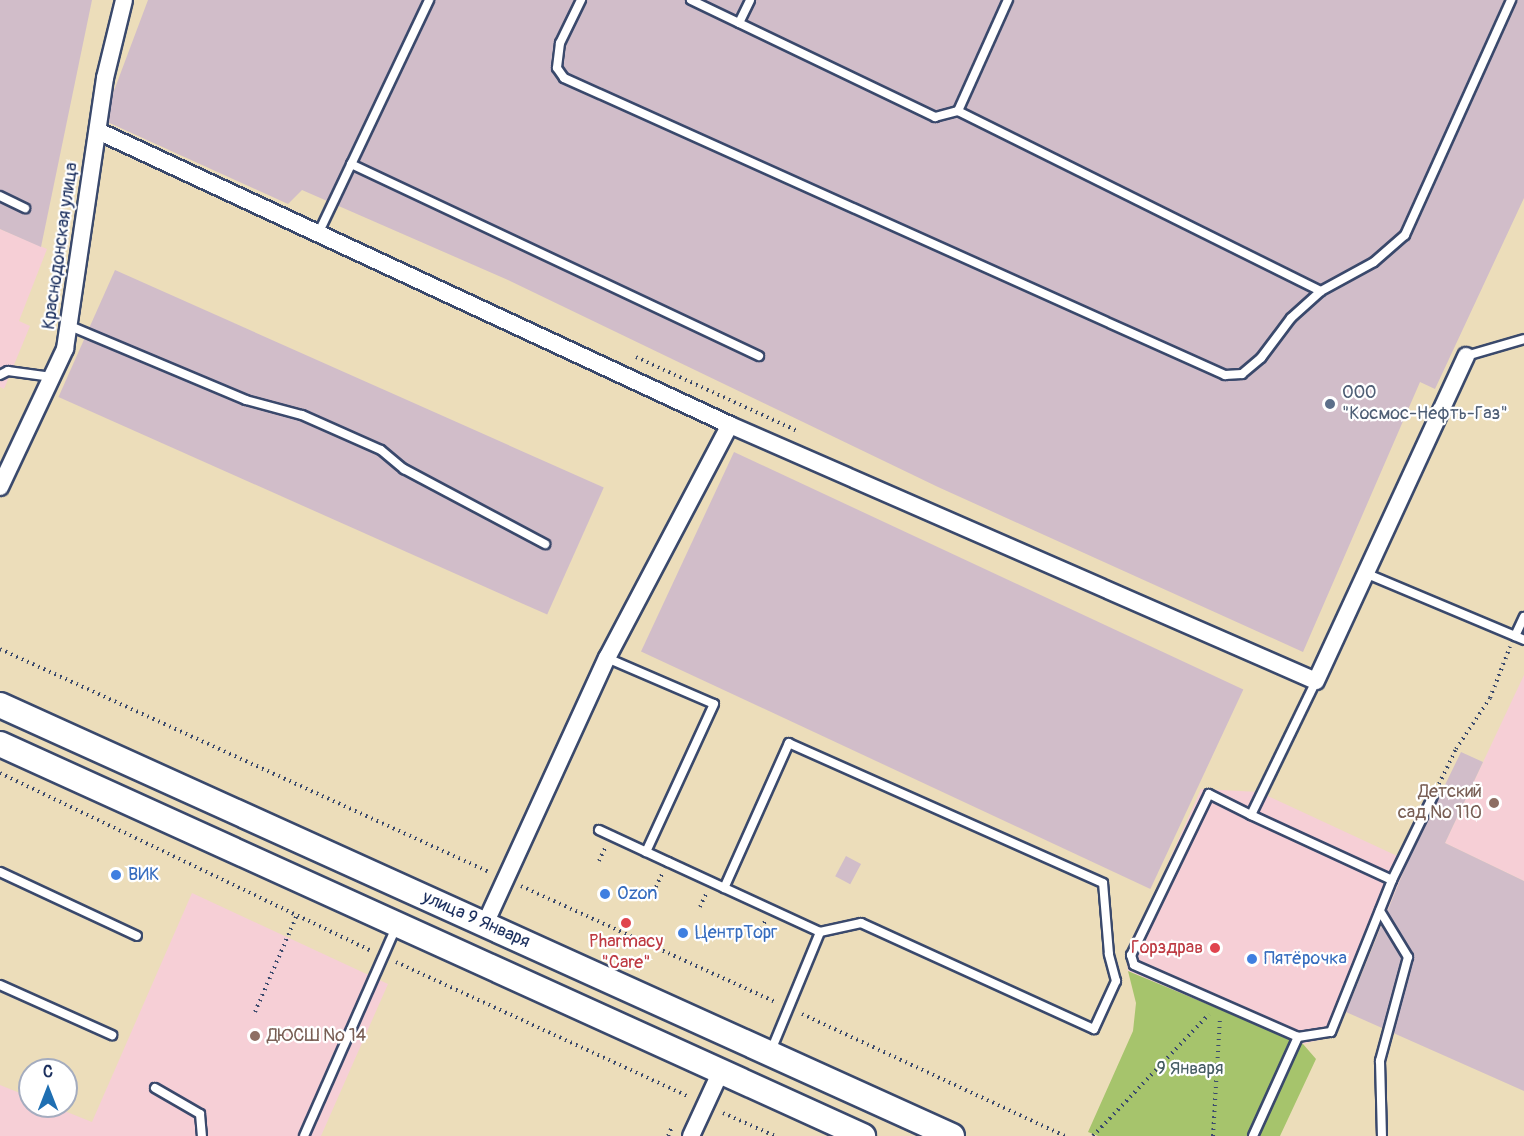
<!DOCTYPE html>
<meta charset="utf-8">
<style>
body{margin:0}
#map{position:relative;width:1524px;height:1136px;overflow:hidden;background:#ecddba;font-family:Pangolin,sans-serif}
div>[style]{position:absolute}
.built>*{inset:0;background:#f6cfd6}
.industrial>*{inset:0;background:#d1bdc9;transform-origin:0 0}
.green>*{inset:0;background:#a6c46c}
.path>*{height:4px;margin-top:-2px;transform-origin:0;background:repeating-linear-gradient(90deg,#3a496c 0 1.5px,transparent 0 6px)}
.roads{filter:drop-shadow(2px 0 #3a496c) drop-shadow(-2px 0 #3a496c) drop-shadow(0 2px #3a496c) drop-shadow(0 -2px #3a496c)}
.lane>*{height:8px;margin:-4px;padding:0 4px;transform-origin:4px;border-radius:4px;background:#fff}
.street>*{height:16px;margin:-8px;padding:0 8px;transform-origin:8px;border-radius:8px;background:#fff}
.secondary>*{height:24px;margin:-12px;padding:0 12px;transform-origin:12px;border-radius:12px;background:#fff}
.dots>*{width:16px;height:16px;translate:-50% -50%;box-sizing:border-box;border:3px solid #fff;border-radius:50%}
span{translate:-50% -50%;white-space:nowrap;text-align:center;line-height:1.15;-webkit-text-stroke:4.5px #fff;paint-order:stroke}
.street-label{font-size:18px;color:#1b2f5e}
.service-label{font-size:18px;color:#4e5e75}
.left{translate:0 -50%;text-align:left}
.education-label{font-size:18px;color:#785e54}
.right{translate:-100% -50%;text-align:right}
.shop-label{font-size:18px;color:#366cbe}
.health-label{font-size:18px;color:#be3a42}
.park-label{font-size:18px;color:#455c62}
.north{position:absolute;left:18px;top:1058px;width:60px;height:60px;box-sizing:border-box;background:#fff;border:2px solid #a4acbf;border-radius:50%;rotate:0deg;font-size:16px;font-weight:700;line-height:24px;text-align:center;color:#1b2f5e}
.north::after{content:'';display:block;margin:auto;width:21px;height:27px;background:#1f6fb2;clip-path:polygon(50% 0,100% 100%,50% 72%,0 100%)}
</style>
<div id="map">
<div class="built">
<i style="clip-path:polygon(0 229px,47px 249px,19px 321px,30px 326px,4px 389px,0 387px)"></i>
<i style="clip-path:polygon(1524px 675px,1524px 881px,1445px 843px)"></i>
<i style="clip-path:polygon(1201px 789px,1259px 792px,1408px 861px,1335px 1036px,1303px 1044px,1128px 971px,1126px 957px)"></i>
<i style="clip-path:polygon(192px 893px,388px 984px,321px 1136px,0 1136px,0 1085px,30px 1097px,30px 1106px,52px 1106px,92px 1122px)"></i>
</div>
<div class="industrial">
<i style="clip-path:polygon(0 0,92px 0,41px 247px,0 229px)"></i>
<i style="clip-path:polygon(148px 0,1524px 0,1524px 198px,1435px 389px,1420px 382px,1303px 652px,938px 487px,508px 280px,302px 190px,288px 204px,103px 120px)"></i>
<i style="left:115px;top:270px;width:535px;height:139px;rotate:24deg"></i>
<i style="left:734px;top:452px;width:562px;height:220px;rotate:25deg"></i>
<i style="clip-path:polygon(1461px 752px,1483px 762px,1445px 843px,1524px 881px,1524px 1091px,1346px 1012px,1408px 861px)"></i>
<i style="left:846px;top:856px;width:17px;height:23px;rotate:28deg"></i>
</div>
<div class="green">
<i style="clip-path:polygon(1128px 971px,1303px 1044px,1316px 1059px,1280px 1136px,1098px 1136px,1088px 1132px,1133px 1031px,1136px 1003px)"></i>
</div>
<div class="path">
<i style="left:636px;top:357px;width:178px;rotate:24.6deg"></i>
<i style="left:0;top:649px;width:537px;rotate:24.51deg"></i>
<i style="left:0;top:773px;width:410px;rotate:25.6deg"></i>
<i style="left:1439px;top:784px;width:39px;rotate:-64deg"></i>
<i style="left:1456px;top:749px;width:61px;rotate:-56.3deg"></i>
<i style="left:1490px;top:698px;width:55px;rotate:-68.6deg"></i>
<i style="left:599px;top:861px;width:14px;rotate:-65deg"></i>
<i style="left:521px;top:886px;width:280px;rotate:24.5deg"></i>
<i style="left:656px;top:887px;width:14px;rotate:-65deg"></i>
<i style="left:700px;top:907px;width:14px;rotate:-65deg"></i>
<i style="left:759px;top:934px;width:14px;rotate:-65deg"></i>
<i style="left:396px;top:962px;width:323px;rotate:24.7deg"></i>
<i style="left:255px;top:1012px;width:106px;rotate:-66.6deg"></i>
<i style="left:802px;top:1014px;width:290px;rotate:24.9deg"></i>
<i style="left:723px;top:1113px;width:57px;rotate:23.9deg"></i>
<i style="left:668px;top:1136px;width:10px;rotate:-66deg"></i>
<i style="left:1093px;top:1136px;width:168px;rotate:-46.4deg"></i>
<i style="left:1213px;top:1136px;width:119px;rotate:-86.6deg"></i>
</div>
<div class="roads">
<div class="lane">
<i style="left:581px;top:0;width:48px;rotate:116deg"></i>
<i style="left:560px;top:43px;width:25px;rotate:97deg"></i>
<i style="left:557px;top:68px;width:12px;rotate:55deg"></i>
<i style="left:564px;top:78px;width:725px;rotate:24.2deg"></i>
<i style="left:1225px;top:375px;width:17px;rotate:-3deg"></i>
<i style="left:1242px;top:374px;width:25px;rotate:-40deg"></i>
<i style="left:1261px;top:358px;width:50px;rotate:-53.1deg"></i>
<i style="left:1291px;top:318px;width:40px;rotate:-42deg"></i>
<i style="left:1321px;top:291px;width:60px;rotate:-28.7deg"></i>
<i style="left:1374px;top:262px;width:41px;rotate:-41.1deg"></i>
<i style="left:1405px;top:235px;width:258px;rotate:-65.7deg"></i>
<i style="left:691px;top:0;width:271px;rotate:25.6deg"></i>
<i style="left:935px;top:117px;width:24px;rotate:-15deg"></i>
<i style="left:958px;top:111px;width:405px;rotate:26.4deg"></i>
<i style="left:739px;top:23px;width:25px;rotate:-64deg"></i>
<i style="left:958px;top:111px;width:122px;rotate:-65.8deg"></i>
<i style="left:351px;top:164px;width:451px;rotate:25.2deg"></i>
<i style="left:0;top:196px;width:28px;rotate:26deg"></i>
<i style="left:318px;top:234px;width:259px;rotate:-64.6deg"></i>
<i style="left:70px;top:326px;width:191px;rotate:22.8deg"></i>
<i style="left:246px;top:400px;width:58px;rotate:15deg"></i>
<i style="left:302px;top:415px;width:86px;rotate:23.9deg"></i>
<i style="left:381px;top:450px;width:30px;rotate:40deg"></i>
<i style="left:404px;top:469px;width:160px;rotate:28deg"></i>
<i style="left:1466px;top:356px;width:60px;rotate:-16.3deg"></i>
<i style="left:0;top:375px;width:9px;rotate:-27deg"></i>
<i style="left:8px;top:371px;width:44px;rotate:7.8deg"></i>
<i style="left:1365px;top:573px;width:173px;rotate:22.8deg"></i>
<i style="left:1515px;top:636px;width:21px;rotate:-65deg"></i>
<i style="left:607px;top:658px;width:116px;rotate:23.3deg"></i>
<i style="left:714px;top:704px;width:163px;rotate:114.7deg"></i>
<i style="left:1251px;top:815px;width:47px;rotate:-153.4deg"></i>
<i style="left:1209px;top:794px;width:179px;rotate:115.8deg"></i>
<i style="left:1131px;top:955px;width:10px;rotate:73deg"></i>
<i style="left:1134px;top:965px;width:179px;rotate:23.7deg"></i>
<i style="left:1298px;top:1037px;width:33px;rotate:-9deg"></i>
<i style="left:1331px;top:1032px;width:164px;rotate:-68.1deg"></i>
<i style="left:1392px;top:880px;width:155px;rotate:-155.3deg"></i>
<i style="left:1251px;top:815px;width:149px;rotate:-64.1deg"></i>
<i style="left:599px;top:830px;width:76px;rotate:24.9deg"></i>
<i style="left:668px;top:862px;width:167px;rotate:24.7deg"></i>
<i style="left:820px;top:932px;width:42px;rotate:-12.4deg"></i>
<i style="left:861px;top:923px;width:256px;rotate:24.5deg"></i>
<i style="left:1094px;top:1029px;width:53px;rotate:-65.4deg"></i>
<i style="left:1116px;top:981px;width:28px;rotate:-105deg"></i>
<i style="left:1109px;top:954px;width:71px;rotate:-94.8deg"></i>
<i style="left:1103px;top:883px;width:344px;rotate:-156deg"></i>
<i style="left:789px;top:743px;width:159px;rotate:114.1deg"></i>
<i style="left:0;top:872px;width:151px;rotate:25deg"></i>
<i style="left:1392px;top:880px;width:93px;rotate:-64deg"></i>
<i style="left:1380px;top:911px;width:54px;rotate:58.7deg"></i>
<i style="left:1408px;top:957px;width:108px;rotate:105.1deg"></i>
<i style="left:1380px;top:1061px;width:75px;rotate:88.5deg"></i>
<i style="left:0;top:985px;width:123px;rotate:24.1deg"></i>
<i style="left:770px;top:1053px;width:131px;rotate:-67.5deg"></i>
<i style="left:155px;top:1088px;width:52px;rotate:30deg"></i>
<i style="left:200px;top:1114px;width:22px;rotate:85deg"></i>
<i style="left:304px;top:1136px;width:228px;rotate:-66.2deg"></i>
<i style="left:1253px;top:1136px;width:109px;rotate:-65.6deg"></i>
</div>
<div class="street">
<i style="left:98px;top:131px;width:697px;rotate:24.95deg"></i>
<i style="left:730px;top:425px;width:639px;rotate:23.6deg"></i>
<i style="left:1316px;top:681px;width:358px;rotate:-65.2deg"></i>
<i style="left:0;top:487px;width:153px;rotate:-64.8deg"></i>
<i style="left:65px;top:349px;width:274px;rotate:-81.6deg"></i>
<i style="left:105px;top:78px;width:80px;rotate:-76.3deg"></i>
<i style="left:485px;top:924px;width:293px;rotate:-65.4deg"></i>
<i style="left:607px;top:658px;width:263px;rotate:-62.2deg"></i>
<i style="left:691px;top:1136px;width:72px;rotate:-65.2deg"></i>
</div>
<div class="secondary">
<i style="left:0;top:705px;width:1045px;rotate:24.36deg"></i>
<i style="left:0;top:744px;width:948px;rotate:24.43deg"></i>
</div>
</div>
<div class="dots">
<i style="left:1330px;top:404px;background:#5c6f8a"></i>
<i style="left:1494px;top:803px;background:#8d6e63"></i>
<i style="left:116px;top:875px;background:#3f7fe0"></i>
<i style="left:605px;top:894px;background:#3f7fe0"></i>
<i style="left:626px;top:923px;background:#e0444e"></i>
<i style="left:683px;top:933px;background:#3f7fe0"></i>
<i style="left:1215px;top:948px;background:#e0444e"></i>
<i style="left:1252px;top:959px;background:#3f7fe0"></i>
<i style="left:255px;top:1036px;background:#8d6e63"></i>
</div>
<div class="street-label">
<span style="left:61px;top:246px;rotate:-82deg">Краснодонская улица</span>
<span style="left:476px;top:920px;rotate:24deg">улица 9 Января</span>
</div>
<div class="service-label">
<span class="left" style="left:1342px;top:404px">ООО<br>"Космос-Нефть-Газ"</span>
</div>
<div class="education-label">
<span class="right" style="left:1482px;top:803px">Детский<br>сад № 110</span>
<span class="left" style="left:267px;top:1036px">ДЮСШ № 14</span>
</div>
<div class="shop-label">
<span class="left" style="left:128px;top:875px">ВИК</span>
<span class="left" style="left:617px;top:894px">Ozon</span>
<span class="left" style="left:695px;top:933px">ЦентрТорг</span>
<span class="left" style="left:1264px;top:959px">Пятёрочка</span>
</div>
<div class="health-label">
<span style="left:626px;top:953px">Pharmacy<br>"Care"</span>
<span class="right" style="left:1203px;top:948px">Горздрав</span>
</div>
<div class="park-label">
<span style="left:1190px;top:1069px">9 Января</span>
</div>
<div class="north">С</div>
</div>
